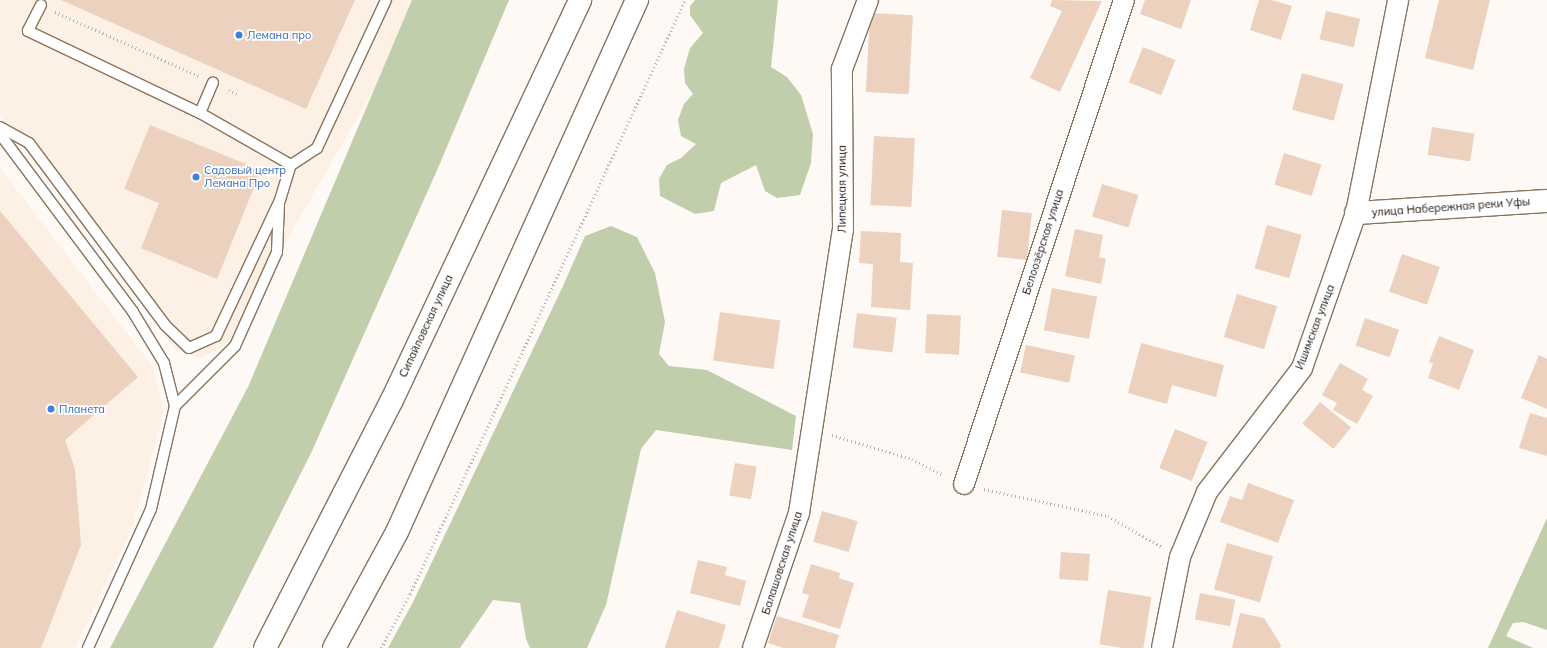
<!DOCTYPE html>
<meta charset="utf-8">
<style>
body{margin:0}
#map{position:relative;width:1547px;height:648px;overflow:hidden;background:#fef9f5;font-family:Mulish,sans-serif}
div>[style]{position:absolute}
.built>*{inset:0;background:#fdf0e5}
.green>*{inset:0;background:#c0ceac}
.building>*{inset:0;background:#ecd1be;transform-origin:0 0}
.path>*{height:2.5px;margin-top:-1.25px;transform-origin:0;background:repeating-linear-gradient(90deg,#b7b0ac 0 1px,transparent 0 4px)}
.roads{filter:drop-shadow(1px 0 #89745f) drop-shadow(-1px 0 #89745f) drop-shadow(0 1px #89745f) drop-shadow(0 -1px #89745f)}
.lane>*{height:10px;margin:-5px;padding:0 5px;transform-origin:5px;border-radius:5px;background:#fff}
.street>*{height:20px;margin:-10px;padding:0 10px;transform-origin:10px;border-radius:10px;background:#fff}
.secondary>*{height:22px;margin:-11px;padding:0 11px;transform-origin:11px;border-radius:11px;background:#fff}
.primary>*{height:22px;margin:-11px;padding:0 11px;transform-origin:11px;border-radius:11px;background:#fff}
.dots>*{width:11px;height:11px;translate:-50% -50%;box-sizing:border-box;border:2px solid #fff;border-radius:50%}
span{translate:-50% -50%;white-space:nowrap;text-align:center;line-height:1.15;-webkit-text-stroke:3.5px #fff;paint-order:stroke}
.shop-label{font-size:11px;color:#366cbe}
.left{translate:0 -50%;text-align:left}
.street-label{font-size:11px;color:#191009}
</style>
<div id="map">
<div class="built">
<i style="clip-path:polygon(0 0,412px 0,374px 89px,226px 345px,201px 358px,176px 350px,0 116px)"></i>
<i style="clip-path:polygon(0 168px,153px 367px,164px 412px,132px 528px,75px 648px,0 648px)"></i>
</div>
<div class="green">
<i style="clip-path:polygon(412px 0,509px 0,438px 168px,312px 451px,213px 648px,110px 648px,248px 387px)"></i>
<i style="clip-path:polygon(695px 0,778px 0,771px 67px,787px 77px,801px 95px,813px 134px,811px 163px,800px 195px,777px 198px,765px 191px,756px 165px,721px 183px,714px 211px,695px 214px,660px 196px,659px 179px,667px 165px,681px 158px,696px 144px,681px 136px,678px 120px,684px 104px,693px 94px,685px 83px,684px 69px,690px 48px,703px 33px,690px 15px,690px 6px)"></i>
<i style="clip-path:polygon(611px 226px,637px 237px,655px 273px,665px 322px,659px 354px,669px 366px,707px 370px,796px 416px,792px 450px,656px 430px,641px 449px,606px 605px,587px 648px,530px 648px,526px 639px,520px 603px,493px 600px,460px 648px,388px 648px,413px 602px,563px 286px,585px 236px)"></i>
<i style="clip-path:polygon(1547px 518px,1547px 630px,1523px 622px,1513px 623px,1506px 636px,1533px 648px,1488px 648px)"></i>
</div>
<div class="building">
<i style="clip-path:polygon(61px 0,355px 0,306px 109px)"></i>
<i style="clip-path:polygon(1052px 0,1102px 1px,1060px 92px,1030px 78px,1062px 11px,1050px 6px)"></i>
<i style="clip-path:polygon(1145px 0,1191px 0,1181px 29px,1140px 14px)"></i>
<i style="clip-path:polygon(1259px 0,1272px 0,1292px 6px,1281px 40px,1250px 30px)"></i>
<i style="clip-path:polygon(1439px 0,1490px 0,1473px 70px,1425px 58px)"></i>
<i style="left:1326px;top:11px;width:35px;height:29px;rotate:13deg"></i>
<i style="left:870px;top:13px;width:43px;height:79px;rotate:3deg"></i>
<i style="left:1143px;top:47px;width:35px;height:38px;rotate:22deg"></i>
<i style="left:1302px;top:73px;width:43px;height:38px;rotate:15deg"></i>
<i style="clip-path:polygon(150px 125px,261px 170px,217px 279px,141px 248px,159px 203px,124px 189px)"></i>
<i style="left:1432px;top:127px;width:43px;height:28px;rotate:9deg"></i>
<i style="left:874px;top:136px;width:41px;height:69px;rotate:3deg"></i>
<i style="left:1284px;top:153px;width:39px;height:33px;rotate:17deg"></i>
<i style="left:1102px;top:184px;width:38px;height:34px;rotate:17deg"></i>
<i style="left:1002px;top:210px;width:30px;height:47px;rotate:6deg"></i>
<i style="clip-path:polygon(0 211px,138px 377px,65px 440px,75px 469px,81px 545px,41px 648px,0 648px)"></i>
<i style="left:1267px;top:225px;width:36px;height:45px;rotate:16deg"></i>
<i style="clip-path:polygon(1075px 229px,1103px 235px,1099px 257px,1106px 259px,1101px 284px,1065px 276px)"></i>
<i style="clip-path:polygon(861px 231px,901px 233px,900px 262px,913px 263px,910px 310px,871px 307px,873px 264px,859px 263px)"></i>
<i style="left:1402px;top:254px;width:40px;height:40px;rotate:19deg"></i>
<i style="left:1052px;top:288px;width:46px;height:43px;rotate:11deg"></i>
<i style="left:1237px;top:294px;width:42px;height:45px;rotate:17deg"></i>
<i style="left:720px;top:312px;width:61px;height:49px;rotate:8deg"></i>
<i style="left:857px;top:313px;width:40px;height:35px;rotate:7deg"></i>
<i style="left:927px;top:314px;width:34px;height:39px;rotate:3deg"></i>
<i style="left:1365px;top:318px;width:36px;height:29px;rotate:19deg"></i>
<i style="clip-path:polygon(1439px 336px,1474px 350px,1459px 390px,1428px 378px,1433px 364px,1429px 362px)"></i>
<i style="clip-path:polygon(1141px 343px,1224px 365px,1216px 397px,1172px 385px,1167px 404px,1128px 393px)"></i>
<i style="left:1026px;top:345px;width:50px;height:28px;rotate:12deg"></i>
<i style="clip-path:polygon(1539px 355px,1547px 359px,1547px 409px,1521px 398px)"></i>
<i style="clip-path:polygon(1340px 363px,1368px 379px,1362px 390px,1373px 396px,1357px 424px,1333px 410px,1337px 403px,1322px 395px)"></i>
<i style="left:1320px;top:402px;width:40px;height:28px;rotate:39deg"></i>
<i style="clip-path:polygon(1530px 413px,1547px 418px,1547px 456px,1519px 448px)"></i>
<i style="left:1175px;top:429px;width:35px;height:42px;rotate:22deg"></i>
<i style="left:735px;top:463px;width:22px;height:33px;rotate:10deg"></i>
<i style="clip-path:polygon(1248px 483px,1294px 500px,1278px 543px,1220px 522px,1230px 496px,1242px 500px)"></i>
<i style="left:822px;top:511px;width:37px;height:32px;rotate:16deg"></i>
<i style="left:1227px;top:543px;width:48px;height:48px;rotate:16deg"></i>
<i style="left:1061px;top:552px;width:29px;height:27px;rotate:4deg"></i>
<i style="clip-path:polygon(698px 560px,727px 567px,725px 575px,746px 581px,740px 606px,690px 593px)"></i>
<i style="clip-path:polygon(811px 564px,840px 573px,839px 578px,854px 583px,840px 629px,802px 617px,809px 595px,802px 593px)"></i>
<i style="left:1108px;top:590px;width:44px;height:55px;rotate:9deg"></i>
<i style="left:1200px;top:593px;width:36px;height:27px;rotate:11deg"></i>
<i style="clip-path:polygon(677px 610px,726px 625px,719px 648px,665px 648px)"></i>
<i style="clip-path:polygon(1240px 613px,1264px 618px,1281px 645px,1280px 648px,1232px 648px)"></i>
<i style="clip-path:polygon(777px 616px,839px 635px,835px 648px,783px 648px,768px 643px)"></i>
</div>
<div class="path">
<i style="left:55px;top:12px;width:158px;rotate:24deg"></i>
<i style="left:229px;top:90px;width:11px;rotate:27deg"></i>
<i style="left:832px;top:435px;width:84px;rotate:16.7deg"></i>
<i style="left:912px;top:459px;width:36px;rotate:27deg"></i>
<i style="left:984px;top:489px;width:127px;rotate:12.3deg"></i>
<i style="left:1108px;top:516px;width:62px;rotate:29.9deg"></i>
<i style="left:381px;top:648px;width:61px;rotate:-61.8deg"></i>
<i style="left:410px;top:594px;width:655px;rotate:-65.16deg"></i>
</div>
<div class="roads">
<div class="lane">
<i style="left:41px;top:5px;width:29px;rotate:117deg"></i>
<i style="left:28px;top:31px;width:191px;rotate:25.5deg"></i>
<i style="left:200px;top:113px;width:105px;rotate:29.7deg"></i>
<i style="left:200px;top:113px;width:33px;rotate:-67deg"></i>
<i style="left:0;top:127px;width:33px;rotate:29deg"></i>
<i style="left:29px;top:143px;width:227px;rotate:53.2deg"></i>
<i style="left:165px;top:325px;width:33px;rotate:44deg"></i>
<i style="left:189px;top:348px;width:30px;rotate:-24deg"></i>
<i style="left:216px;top:336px;width:150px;rotate:-64.8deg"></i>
<i style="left:280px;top:200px;width:37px;rotate:-73deg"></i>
<i style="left:291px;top:165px;width:31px;rotate:-33deg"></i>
<i style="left:317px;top:148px;width:163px;rotate:-65deg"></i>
<i style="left:0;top:134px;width:222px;rotate:53.2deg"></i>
<i style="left:133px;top:312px;width:60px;rotate:58.7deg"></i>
<i style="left:164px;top:363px;width:44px;rotate:75.7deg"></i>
<i style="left:175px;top:406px;width:106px;rotate:103.1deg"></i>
<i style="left:151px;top:509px;width:153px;rotate:114.4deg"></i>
<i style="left:175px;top:406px;width:85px;rotate:-45deg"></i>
<i style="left:235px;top:346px;width:103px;rotate:-65.9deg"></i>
<i style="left:277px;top:252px;width:47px;rotate:-87.6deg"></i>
</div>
<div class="street">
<i style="left:964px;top:484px;width:510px;rotate:-71.71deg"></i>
<i style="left:753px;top:648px;width:143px;rotate:-71.2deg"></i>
<i style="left:799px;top:513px;width:286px;rotate:-81.2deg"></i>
<i style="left:843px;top:230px;width:161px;rotate:-90.4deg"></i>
<i style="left:842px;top:69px;width:74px;rotate:-69.4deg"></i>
<i style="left:1162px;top:648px;width:93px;rotate:-78.8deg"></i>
<i style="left:1180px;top:557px;width:70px;rotate:-67.4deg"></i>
<i style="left:1207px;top:492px;width:156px;rotate:-52.5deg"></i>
<i style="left:1302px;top:368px;width:164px;rotate:-70.8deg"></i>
<i style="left:1356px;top:213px;width:217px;rotate:-78.8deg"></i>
</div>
<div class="secondary">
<i style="left:1356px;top:213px;width:191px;rotate:-3.6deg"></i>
</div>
<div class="primary">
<i style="left:265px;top:648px;width:279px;rotate:-62.9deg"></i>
<i style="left:392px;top:400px;width:442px;rotate:-64.8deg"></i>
<i style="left:334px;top:648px;width:132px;rotate:-61.5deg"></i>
<i style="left:397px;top:532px;width:584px;rotate:-65.72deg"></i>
</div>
</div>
<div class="dots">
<i style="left:239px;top:35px;background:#3f7fe0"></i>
<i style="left:196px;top:177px;background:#3f7fe0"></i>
<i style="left:51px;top:409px;background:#3f7fe0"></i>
</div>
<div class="shop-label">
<span class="left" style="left:247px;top:35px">Лемана про</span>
<span class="left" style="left:204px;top:177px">Садовый центр<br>Лемана Про</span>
<span class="left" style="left:59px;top:409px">Планета</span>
</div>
<div class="street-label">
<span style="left:842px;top:189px;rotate:-90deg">Липецкая улица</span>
<span style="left:1451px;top:207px;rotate:-4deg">улица Набережная реки Уфы</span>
<span style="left:1043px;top:242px;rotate:-72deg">Белоозёрская улица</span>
<span style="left:426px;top:326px;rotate:-65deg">Сипайловская улица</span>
<span style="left:1315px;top:327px;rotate:-69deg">Ишимская улица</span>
<span style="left:782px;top:563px;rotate:-72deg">Балашовская улица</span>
</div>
</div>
